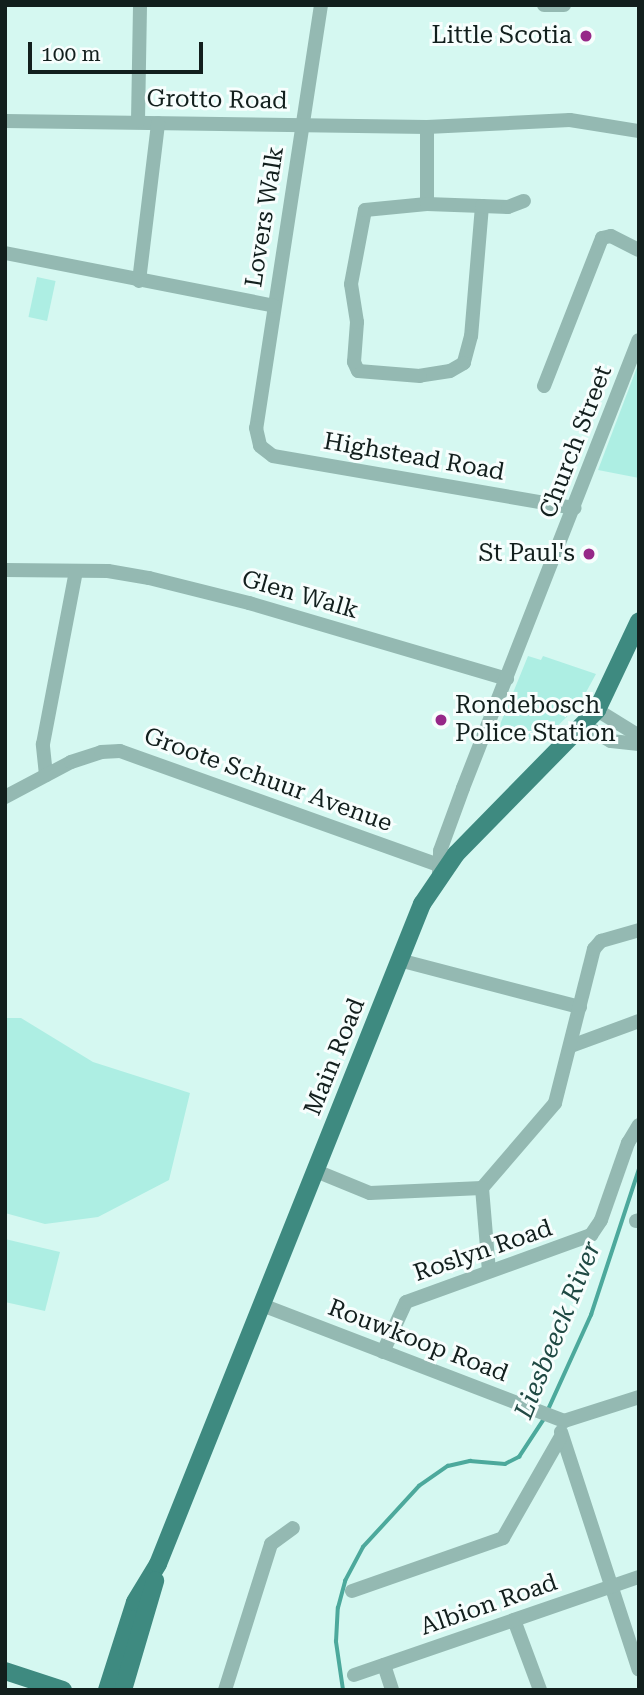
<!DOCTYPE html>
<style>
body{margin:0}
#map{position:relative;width:644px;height:1695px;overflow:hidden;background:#d5f8f1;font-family:"Roboto Serif",serif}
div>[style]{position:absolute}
.green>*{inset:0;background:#adeee3;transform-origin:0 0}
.stream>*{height:3.5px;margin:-1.75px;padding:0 1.75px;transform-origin:1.75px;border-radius:1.75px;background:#4ca99c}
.minor>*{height:14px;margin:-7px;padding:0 7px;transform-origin:7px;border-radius:7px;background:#94b9b2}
.major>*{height:18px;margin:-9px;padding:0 9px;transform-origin:9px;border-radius:9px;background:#3e8a80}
.dots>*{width:19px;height:19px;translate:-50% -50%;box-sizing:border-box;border:4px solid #f7fefd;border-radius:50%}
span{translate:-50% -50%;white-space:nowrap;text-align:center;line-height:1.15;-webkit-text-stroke:6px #f7fefd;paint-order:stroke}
.poi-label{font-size:24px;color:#121f1d}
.right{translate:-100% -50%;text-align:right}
.left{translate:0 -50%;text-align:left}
.street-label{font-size:24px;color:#121f1d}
.water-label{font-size:26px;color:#204a44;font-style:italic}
.frame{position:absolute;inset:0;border:7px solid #121f1d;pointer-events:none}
.scale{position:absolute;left:28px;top:42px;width:175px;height:32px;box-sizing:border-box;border:4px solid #121f1d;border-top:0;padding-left:9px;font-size:21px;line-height:24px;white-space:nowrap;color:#121f1d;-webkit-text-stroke:5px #f7fefd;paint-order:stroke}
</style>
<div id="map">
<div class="green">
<i style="left:37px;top:277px;width:19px;height:41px;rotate:12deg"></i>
<i style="clip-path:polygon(639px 362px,639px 478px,598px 470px)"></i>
<i style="clip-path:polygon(528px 656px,541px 660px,543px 656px,596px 674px,579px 705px,540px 743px,499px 727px)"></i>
<i style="clip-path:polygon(5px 1018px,21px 1018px,93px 1062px,190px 1093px,169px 1180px,98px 1217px,45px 1224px,5px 1213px)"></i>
<i style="clip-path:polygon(5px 1239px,60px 1252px,45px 1311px,5px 1302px)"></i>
</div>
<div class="stream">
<i style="left:547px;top:1412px;width:107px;rotate:-65.6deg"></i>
<i style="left:591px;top:1315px;width:154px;rotate:-71.8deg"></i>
<i style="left:343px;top:1690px;width:49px;rotate:-98.3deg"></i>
<i style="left:336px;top:1642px;width:34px;rotate:-87deg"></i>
<i style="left:338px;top:1608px;width:28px;rotate:-75deg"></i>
<i style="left:345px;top:1581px;width:38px;rotate:-62deg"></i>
<i style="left:363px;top:1547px;width:83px;rotate:-47.4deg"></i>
<i style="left:419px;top:1486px;width:35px;rotate:-35deg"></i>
<i style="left:448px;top:1466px;width:23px;rotate:-13deg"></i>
<i style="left:470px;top:1461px;width:35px;rotate:5deg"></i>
<i style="left:505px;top:1464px;width:16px;rotate:-27deg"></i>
<i style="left:519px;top:1457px;width:45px;rotate:-56.7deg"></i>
</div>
<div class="minor">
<i style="left:321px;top:5px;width:428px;rotate:98.7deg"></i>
<i style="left:256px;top:428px;width:18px;rotate:77deg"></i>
<i style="left:260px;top:446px;width:16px;rotate:38deg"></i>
<i style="left:273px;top:456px;width:306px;rotate:9.8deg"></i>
<i style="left:544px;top:5px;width:20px"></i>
<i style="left:5px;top:121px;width:422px;rotate:0.8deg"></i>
<i style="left:427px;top:127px;width:143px;rotate:-2.8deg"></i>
<i style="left:570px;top:120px;width:70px;rotate:9.1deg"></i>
<i style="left:138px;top:121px;width:116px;rotate:-89deg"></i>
<i style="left:427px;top:204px;width:77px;rotate:-90deg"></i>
<i style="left:482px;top:206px;width:130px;rotate:94.8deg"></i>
<i style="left:471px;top:336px;width:28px;rotate:105deg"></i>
<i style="left:464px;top:363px;width:16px;rotate:150deg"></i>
<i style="left:450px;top:371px;width:30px;rotate:171deg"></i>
<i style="left:420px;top:376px;width:62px;rotate:-175.4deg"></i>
<i style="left:358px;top:371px;width:10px;rotate:-114deg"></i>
<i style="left:354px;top:362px;width:40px;rotate:-85.7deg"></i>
<i style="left:357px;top:322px;width:38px;rotate:-99deg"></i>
<i style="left:351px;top:284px;width:75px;rotate:-79.3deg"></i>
<i style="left:365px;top:210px;width:62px;rotate:-5.5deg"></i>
<i style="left:427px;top:204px;width:55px;rotate:2.1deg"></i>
<i style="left:482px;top:206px;width:26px;rotate:2deg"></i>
<i style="left:508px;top:207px;width:17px;rotate:-21deg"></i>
<i style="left:5px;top:253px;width:274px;rotate:11.1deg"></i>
<i style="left:139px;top:281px;width:159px;rotate:-83.1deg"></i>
<i style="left:544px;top:386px;width:159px;rotate:-68.6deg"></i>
<i style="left:602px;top:238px;width:9px;rotate:-13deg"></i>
<i style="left:611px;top:236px;width:31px;rotate:27deg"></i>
<i style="left:5px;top:570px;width:103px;rotate:0.6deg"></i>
<i style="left:108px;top:571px;width:42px;rotate:9.7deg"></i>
<i style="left:149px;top:578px;width:103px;rotate:14deg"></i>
<i style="left:249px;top:603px;width:269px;rotate:16.4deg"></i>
<i style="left:597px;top:710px;width:49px;rotate:31.8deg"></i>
<i style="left:584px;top:725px;width:31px;rotate:31deg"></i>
<i style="left:611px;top:741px;width:28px;rotate:6deg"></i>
<i style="left:46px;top:775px;width:31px;rotate:-96deg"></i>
<i style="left:43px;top:744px;width:176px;rotate:-79.2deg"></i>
<i style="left:5px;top:797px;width:75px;rotate:-27.9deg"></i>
<i style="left:71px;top:762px;width:32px;rotate:-18deg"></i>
<i style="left:101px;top:752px;width:19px;rotate:-3deg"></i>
<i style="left:120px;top:751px;width:338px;rotate:19.7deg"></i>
<i style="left:439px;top:873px;width:22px;rotate:-87deg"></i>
<i style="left:440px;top:851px;width:67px;rotate:-69.9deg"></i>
<i style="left:463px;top:788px;width:481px;rotate:-68.6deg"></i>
<i style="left:399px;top:960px;width:187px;rotate:14.6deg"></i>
<i style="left:571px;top:1046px;width:72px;rotate:-20.2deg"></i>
<i style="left:316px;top:1171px;width:58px;rotate:22.2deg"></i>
<i style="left:370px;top:1193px;width:112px;rotate:-2.6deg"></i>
<i style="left:482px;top:1188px;width:112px;rotate:-49.3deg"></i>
<i style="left:555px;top:1103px;width:159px;rotate:-75.8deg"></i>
<i style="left:594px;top:949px;width:11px;rotate:-49deg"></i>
<i style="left:601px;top:941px;width:40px;rotate:-16deg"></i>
<i style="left:482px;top:1188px;width:83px;rotate:85.2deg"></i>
<i style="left:636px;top:1221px;width:3px;rotate:-18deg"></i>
<i style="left:262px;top:1305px;width:324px;rotate:21deg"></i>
<i style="left:564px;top:1421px;width:79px;rotate:-17.7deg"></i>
<i style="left:383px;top:1352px;width:55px;rotate:-65.3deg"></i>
<i style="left:406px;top:1302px;width:197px;rotate:-19.9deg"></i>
<i style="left:591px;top:1235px;width:18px;rotate:-56deg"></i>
<i style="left:601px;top:1220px;width:82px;rotate:-70.7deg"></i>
<i style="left:628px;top:1143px;width:21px;rotate:-59deg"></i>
<i style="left:561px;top:1432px;width:250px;rotate:71.9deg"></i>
<i style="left:352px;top:1591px;width:160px;rotate:-19.3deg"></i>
<i style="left:503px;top:1538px;width:115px;rotate:-60.3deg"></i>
<i style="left:514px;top:1620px;width:75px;rotate:69.6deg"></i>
<i style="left:384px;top:1665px;width:26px;rotate:72deg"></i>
<i style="left:354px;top:1675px;width:301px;rotate:-19deg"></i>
<i style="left:225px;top:1690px;width:153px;rotate:-72.5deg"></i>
<i style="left:271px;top:1544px;width:27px;rotate:-36deg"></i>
</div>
<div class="major">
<i style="left:5px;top:1671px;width:61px;rotate:18.1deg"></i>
<i style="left:107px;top:1690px;width:92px;rotate:-72.3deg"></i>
<i style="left:135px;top:1602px;width:44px;rotate:-58.8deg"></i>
<i style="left:158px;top:1564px;width:711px;rotate:-68.2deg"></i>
<i style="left:422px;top:904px;width:60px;rotate:-55.8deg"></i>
<i style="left:456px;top:854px;width:202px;rotate:-45.6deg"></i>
<i style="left:597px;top:710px;width:98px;rotate:-64.7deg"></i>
<i style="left:123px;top:1690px;width:114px;rotate:-73.6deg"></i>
</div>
<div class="dots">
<i style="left:586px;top:36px;background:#962888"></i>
<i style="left:589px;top:554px;background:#962888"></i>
<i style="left:441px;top:720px;background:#962888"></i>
</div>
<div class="poi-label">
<span class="right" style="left:572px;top:36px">Little Scotia</span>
<span class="right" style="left:575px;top:554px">St Paul's</span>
<span class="left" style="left:455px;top:720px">Rondebosch<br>Police Station</span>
</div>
<div class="street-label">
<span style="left:217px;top:100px;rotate:1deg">Grotto Road</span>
<span style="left:265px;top:217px;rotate:-81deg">Lovers Walk</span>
<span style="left:576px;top:442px;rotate:-69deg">Church Street</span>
<span style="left:414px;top:457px;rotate:10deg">Highstead Road</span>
<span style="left:300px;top:595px;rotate:16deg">Glen Walk</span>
<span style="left:268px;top:780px;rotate:20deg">Groote Schuur Avenue</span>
<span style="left:335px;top:1057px;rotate:-68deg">Main Road</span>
<span style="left:483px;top:1251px;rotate:-19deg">Roslyn Road</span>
<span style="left:418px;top:1341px;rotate:21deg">Rouwkoop Road</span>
<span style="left:489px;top:1605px;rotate:-19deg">Albion Road</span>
</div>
<div class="water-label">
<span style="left:558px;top:1330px;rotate:-68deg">Liesbeeck River</span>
</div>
<div class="frame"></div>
<div class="scale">100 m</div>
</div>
